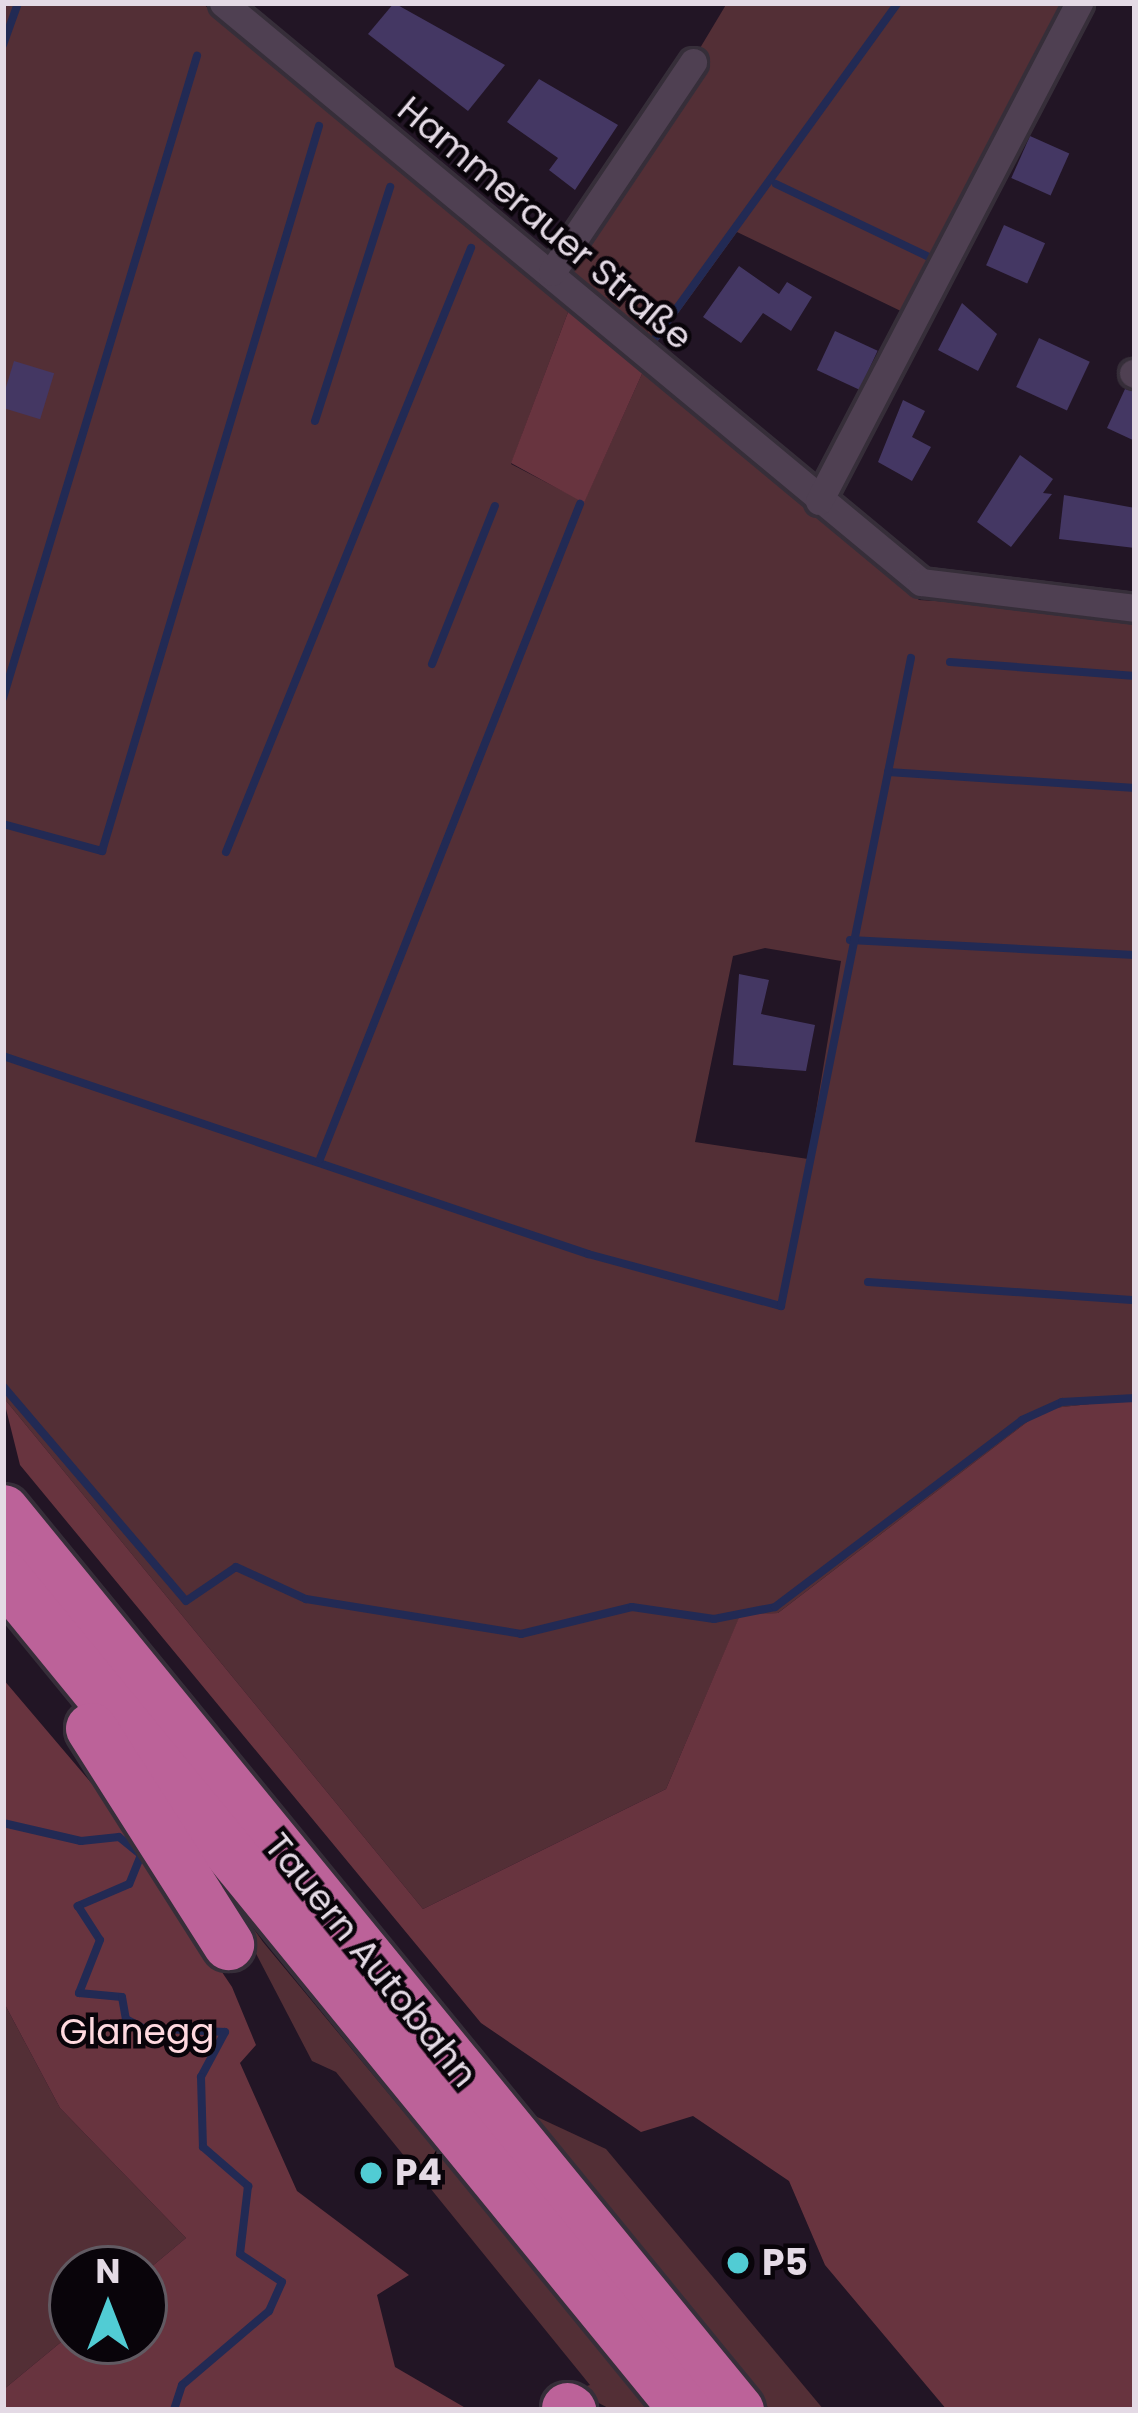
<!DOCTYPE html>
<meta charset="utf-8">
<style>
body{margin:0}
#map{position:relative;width:1138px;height:2413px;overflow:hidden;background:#221525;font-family:Poppins,sans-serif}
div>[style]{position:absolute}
.green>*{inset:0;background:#532f36}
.forest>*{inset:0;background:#68343f}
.stream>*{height:8px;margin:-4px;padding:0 4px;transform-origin:4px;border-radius:4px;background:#222a54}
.building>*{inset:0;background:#443763;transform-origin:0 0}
.roads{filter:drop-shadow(3px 0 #362e39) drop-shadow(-3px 0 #362e39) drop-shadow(0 3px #362e39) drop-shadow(0 -3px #362e39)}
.minor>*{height:27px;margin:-13.5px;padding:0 13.5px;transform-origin:13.5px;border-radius:13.5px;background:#4f4052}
.motorway>*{height:51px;margin:-25.5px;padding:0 25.5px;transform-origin:25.5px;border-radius:25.5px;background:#bc6299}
.dots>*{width:33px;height:33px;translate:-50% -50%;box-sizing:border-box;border:6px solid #09040a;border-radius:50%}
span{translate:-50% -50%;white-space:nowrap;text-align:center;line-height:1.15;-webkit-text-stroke:9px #09040a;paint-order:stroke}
.street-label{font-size:36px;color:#e4dae5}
.park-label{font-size:36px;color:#ffd9df}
.poi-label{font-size:36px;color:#e4dae5;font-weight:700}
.left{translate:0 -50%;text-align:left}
.frame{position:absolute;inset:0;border:6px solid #e4dae5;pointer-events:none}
.north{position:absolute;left:48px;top:2245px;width:120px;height:120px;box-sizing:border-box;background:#09040a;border:3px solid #615a62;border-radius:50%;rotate:0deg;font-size:33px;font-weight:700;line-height:48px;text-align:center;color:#e4dae5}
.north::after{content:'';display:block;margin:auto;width:42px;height:54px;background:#51ccd4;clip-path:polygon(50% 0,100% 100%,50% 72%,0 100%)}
</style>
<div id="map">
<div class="green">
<i style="clip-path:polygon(evenodd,3px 3px,202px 3px,570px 307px,511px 464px,584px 502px,646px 365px,919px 600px,1135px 613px,1135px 1399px,1044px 1409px,778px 1613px,740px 1616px,666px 1789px,423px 1909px,3px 1397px,3px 3px,765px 948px,841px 961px,808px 1159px,695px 1142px,733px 956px,765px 948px)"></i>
<i style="clip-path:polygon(727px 3px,1064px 3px,907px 314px,737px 232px,655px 345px,566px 272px)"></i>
<i style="clip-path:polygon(214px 1873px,263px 1942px,651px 2410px,612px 2410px,574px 2390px,590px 2385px,336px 2072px,312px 2061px)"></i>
<i style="clip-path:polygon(3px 2001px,60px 2108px,186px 2238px,144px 2273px,72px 2269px,72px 2333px,3px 2390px)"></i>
<i style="clip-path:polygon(535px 2116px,606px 2149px,824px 2410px,770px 2410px)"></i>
</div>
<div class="forest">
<i style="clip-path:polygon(570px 307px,646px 365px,584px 503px,511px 463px)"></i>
<i style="clip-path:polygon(3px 1397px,423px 1909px,666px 1789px,740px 1615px,778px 1613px,1044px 1409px,1135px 1399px,1135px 2410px,947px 2410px,825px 2265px,789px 2181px,693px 2116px,641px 2132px,481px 2023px,20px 1465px)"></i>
<i style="clip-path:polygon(3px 1679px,110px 1805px,232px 1987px,256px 2045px,240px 2063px,297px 2191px,409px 2275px,377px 2295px,395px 2367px,469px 2410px,3px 2410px,3px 2390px,72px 2333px,144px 2341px,144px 2273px,186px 2238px,60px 2108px,3px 2001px)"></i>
</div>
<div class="stream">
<i style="left:3px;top:45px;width:45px;rotate:-70.3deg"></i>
<i style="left:776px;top:184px;width:172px;rotate:25.5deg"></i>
<i style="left:656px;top:337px;width:412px;rotate:-54.1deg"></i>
<i style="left:315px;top:421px;width:246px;rotate:-72.2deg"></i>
<i style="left:950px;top:662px;width:186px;rotate:4.3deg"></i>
<i style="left:432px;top:664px;width:170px;rotate:-68.3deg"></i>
<i style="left:3px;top:698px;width:671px;rotate:-73.19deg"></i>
<i style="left:888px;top:772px;width:248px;rotate:3.7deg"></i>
<i style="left:3px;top:824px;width:103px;rotate:15.3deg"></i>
<i style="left:102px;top:851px;width:757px;rotate:-73.34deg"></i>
<i style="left:226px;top:852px;width:652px;rotate:-67.92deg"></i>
<i style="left:850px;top:940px;width:285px;rotate:3deg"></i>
<i style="left:3px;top:1056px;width:618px;rotate:18.7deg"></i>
<i style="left:588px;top:1254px;width:200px;rotate:15.1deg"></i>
<i style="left:781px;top:1306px;width:661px;rotate:-78.66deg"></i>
<i style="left:320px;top:1159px;width:705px;rotate:-68.35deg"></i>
<i style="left:868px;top:1282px;width:268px;rotate:3.9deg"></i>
<i style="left:3px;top:1386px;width:282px;rotate:49.6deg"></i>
<i style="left:186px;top:1601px;width:60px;rotate:-34.2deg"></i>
<i style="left:236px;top:1567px;width:77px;rotate:24.6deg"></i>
<i style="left:306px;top:1599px;width:218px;rotate:9.2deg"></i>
<i style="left:521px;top:1634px;width:114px;rotate:-13.7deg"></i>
<i style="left:632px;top:1607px;width:83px;rotate:8.3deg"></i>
<i style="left:714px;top:1619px;width:62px;rotate:-11.1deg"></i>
<i style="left:775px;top:1607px;width:310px;rotate:-37.1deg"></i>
<i style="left:1022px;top:1420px;width:44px;rotate:-24.2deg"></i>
<i style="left:1062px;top:1402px;width:73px;rotate:-3.1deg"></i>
<i style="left:3px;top:1823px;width:80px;rotate:13deg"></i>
<i style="left:81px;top:1841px;width:38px;rotate:-6deg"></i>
<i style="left:119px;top:1837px;width:28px;rotate:39deg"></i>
<i style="left:141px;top:1855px;width:31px;rotate:112deg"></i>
<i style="left:129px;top:1884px;width:56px;rotate:156.7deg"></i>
<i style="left:78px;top:1906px;width:40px;rotate:57.1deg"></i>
<i style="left:100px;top:1940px;width:57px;rotate:111.6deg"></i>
<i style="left:79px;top:1993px;width:43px;rotate:5.3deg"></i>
<i style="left:122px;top:1997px;width:22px;rotate:80deg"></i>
<i style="left:126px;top:2019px;width:19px;rotate:28deg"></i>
<i style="left:143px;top:2028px;width:82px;rotate:2.8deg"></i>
<i style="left:225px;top:2032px;width:51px;rotate:118.1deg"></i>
<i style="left:201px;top:2077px;width:70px;rotate:88.4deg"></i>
<i style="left:203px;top:2147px;width:60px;rotate:40.9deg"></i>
<i style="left:248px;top:2186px;width:68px;rotate:96.7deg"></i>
<i style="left:240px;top:2254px;width:50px;rotate:33.7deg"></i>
<i style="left:282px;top:2282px;width:32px;rotate:114deg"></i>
<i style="left:269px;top:2311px;width:114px;rotate:139.6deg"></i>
<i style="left:182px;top:2385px;width:26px;rotate:108deg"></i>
</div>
<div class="building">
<i style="clip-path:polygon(394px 3px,505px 65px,468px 111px,368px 34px)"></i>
<i style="clip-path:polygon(539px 79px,618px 125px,575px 190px,549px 170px,558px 158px,507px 122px)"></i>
<i style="left:1030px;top:136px;width:43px;height:46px;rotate:24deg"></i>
<i style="left:1004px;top:225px;width:45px;height:44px;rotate:24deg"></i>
<i style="clip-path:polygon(739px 266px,779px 294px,787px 282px,812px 297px,791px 331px,763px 313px,741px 343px,703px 317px)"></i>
<i style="clip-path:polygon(962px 303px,997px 334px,978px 371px,938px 350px)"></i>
<i style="left:835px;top:331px;width:47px;height:43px;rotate:25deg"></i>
<i style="left:1039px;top:338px;width:56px;height:54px;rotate:25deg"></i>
<i style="left:14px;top:361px;width:42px;height:48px;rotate:17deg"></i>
<i style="clip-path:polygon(1125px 389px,1135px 392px,1135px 441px,1107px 428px)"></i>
<i style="clip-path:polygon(903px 400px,925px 411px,912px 437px,931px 447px,912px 481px,878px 462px)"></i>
<i style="clip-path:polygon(1020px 455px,1053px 479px,1043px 493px,1052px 494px,1011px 547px,977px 522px)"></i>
<i style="clip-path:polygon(1064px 495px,1135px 508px,1135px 548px,1059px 539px)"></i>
<i style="clip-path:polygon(739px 974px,769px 980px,761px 1014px,815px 1025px,806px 1071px,733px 1065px)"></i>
</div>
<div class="roads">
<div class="minor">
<i style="left:223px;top:3px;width:907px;rotate:39.68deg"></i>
<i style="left:921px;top:582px;width:216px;rotate:6.9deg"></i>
<i style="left:552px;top:272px;width:253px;rotate:-56.1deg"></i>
<i style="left:1133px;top:373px;width:2px;rotate:27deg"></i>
<i style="left:819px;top:501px;width:562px;rotate:-62.43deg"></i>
</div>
<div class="motorway">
<i style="left:3px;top:1510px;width:1162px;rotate:50.76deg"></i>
<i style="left:3px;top:1575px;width:1078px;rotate:50.76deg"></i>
<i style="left:91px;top:1728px;width:256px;rotate:57.6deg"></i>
<i style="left:567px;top:2408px;width:4px;rotate:34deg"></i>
</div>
</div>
<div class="dots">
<i style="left:371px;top:2173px;background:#51ccd4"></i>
<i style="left:738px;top:2263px;background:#51ccd4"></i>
</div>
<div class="street-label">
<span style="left:545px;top:223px;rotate:40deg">Hammerauer Straße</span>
<span style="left:371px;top:1960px;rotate:51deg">Tauern Autobahn</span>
</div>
<div class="park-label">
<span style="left:137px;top:2032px">Glanegg</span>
</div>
<div class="poi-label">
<span class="left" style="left:395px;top:2173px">P4</span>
<span class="left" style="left:762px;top:2263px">P5</span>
</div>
<div class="frame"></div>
<div class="north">N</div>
</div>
